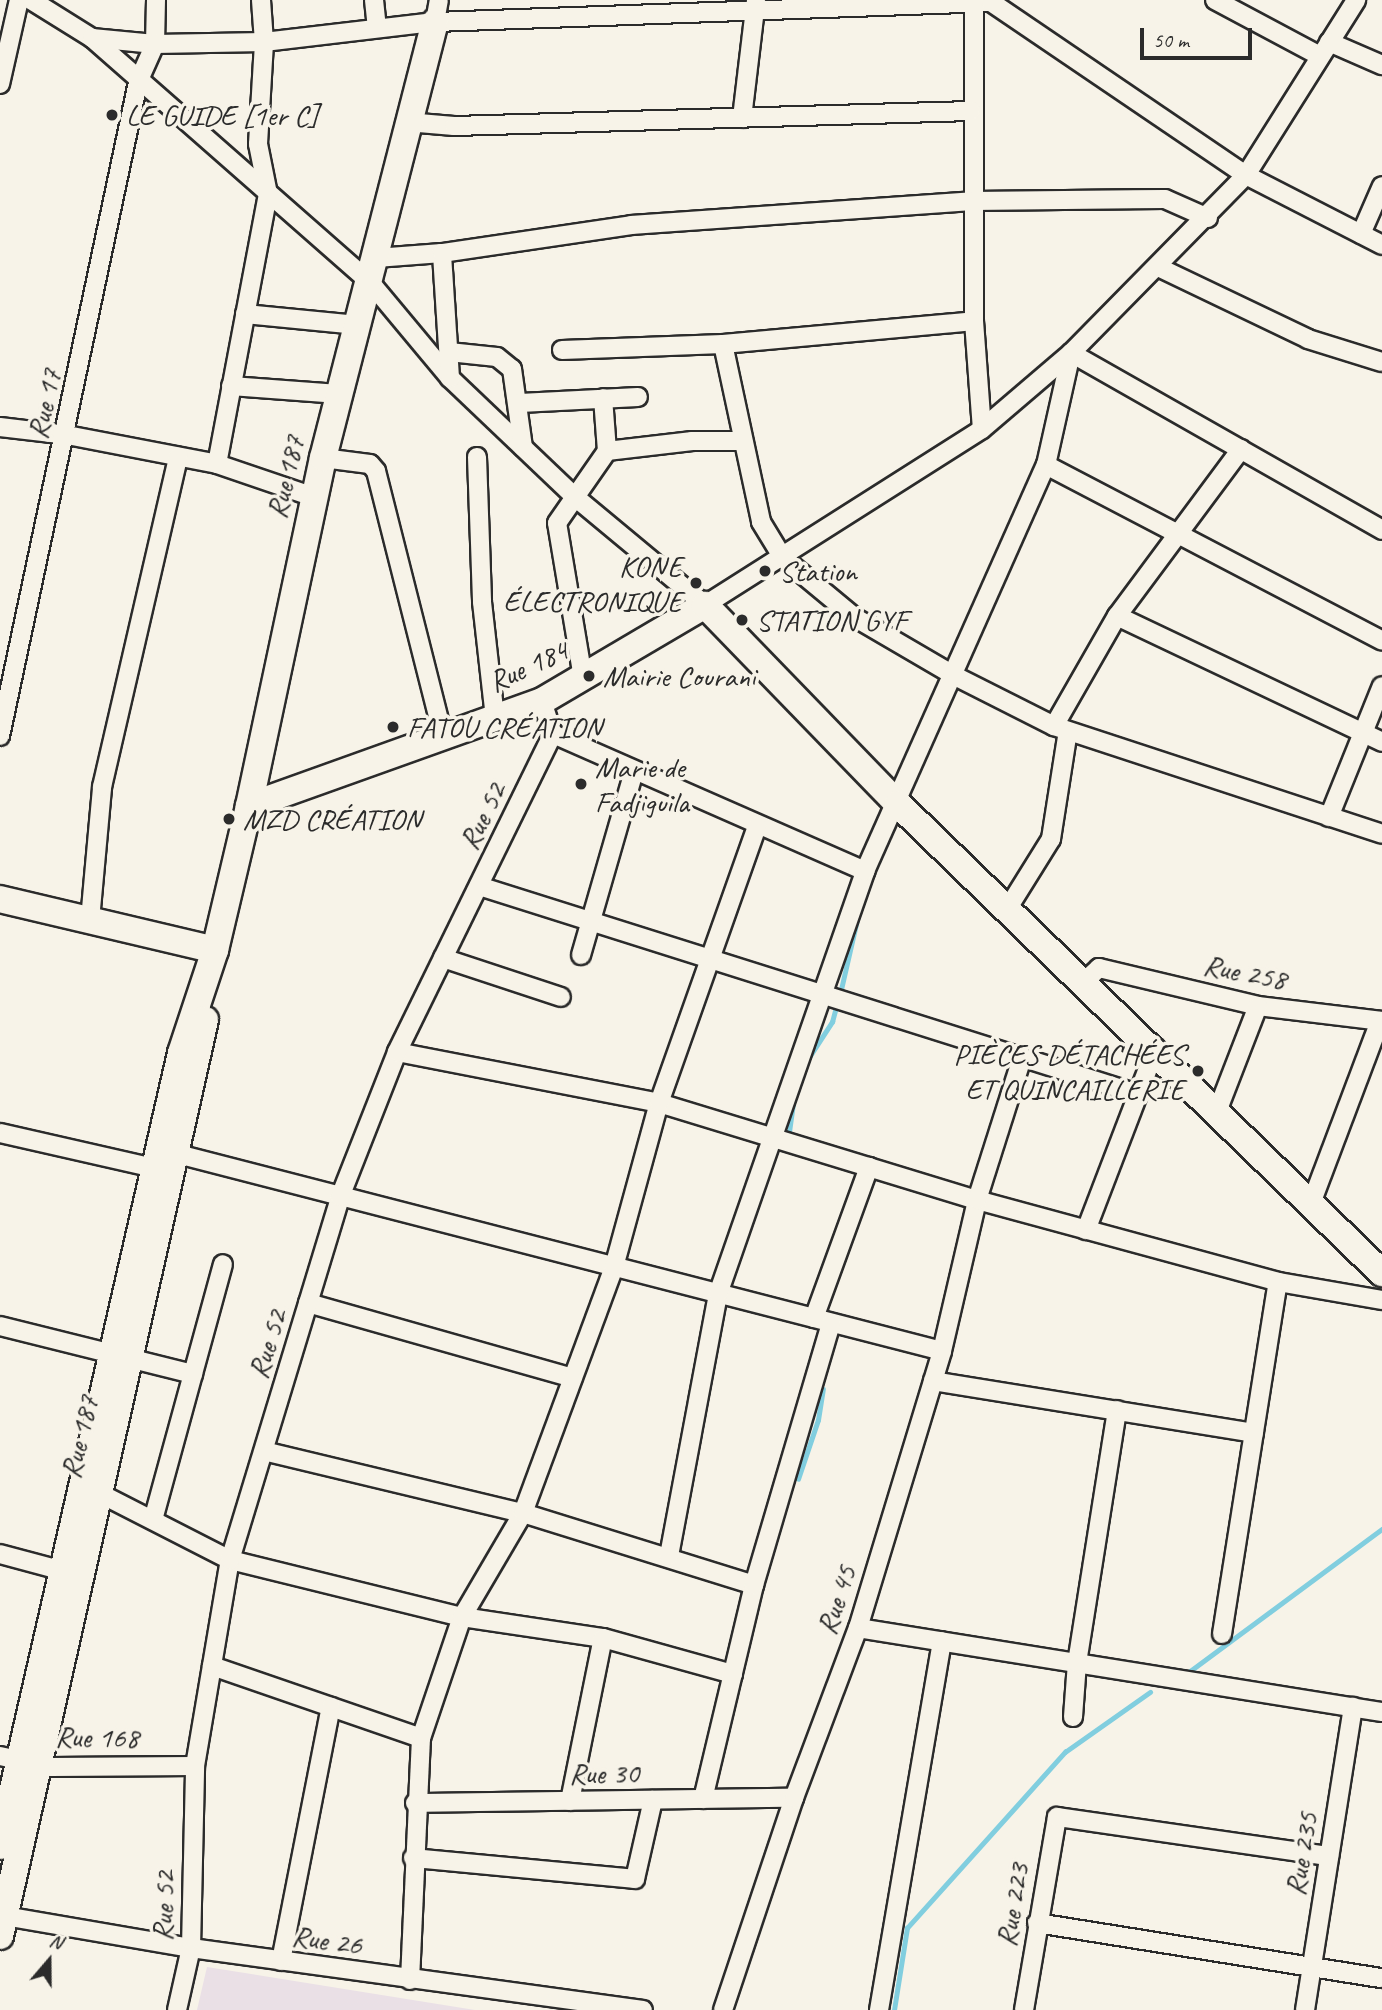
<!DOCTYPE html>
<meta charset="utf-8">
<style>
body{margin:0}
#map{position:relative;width:1382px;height:2010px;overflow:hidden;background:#f7f3e8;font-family:Caveat,sans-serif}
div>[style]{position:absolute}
.built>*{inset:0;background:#eae0e6}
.stream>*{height:4.5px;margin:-2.25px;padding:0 2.25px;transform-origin:2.25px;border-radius:2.25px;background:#81cedf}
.roads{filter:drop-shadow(2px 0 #2b2b2b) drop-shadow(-2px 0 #2b2b2b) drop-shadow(0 2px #2b2b2b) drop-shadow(0 -2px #2b2b2b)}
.street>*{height:18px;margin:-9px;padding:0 9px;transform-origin:9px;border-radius:9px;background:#f7f3e8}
.secondary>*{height:26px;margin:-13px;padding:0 13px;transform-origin:13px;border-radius:13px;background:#f7f3e8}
.dots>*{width:19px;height:19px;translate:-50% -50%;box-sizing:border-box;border:4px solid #f7f3e8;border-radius:50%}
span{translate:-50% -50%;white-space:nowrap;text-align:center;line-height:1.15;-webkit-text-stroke:7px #f7f3e8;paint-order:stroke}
.poi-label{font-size:30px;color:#2b2b2b}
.left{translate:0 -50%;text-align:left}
.right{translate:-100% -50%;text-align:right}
.street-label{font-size:30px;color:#2b2b2b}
.north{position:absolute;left:14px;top:1926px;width:70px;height:70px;-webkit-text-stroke:5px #f7f3e8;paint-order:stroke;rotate:20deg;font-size:19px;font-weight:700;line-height:28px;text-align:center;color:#2b2b2b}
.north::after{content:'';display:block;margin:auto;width:24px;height:32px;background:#2b2b2b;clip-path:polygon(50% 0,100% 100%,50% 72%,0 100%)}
.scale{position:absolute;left:1140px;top:28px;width:112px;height:32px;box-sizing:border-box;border:4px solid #2b2b2b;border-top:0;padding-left:9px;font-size:21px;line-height:24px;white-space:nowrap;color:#2b2b2b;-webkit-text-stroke:5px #f7f3e8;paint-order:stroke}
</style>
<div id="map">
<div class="built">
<i style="clip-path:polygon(207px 1967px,475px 2010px,197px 2010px)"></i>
</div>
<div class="stream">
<i style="left:840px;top:994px;width:85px;rotate:-77.1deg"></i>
<i style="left:806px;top:1062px;width:48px;rotate:-57deg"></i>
<i style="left:832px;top:1022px;width:20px;rotate:-75deg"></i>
<i style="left:788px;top:1139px;width:36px;rotate:-82deg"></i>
<i style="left:798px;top:1479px;width:62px;rotate:-71.3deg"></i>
<i style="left:818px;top:1420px;width:31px;rotate:-81deg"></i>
<i style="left:1186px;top:1674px;width:244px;rotate:-36.5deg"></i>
<i style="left:894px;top:2010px;width:83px;rotate:-81deg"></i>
<i style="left:907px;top:1928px;width:237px;rotate:-48.1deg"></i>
<i style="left:1065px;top:1752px;width:104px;rotate:-35.2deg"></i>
</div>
<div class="roads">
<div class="street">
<i style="left:31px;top:0;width:72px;rotate:31.9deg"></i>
<i style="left:92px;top:38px;width:370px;rotate:41.3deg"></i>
<i style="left:370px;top:282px;width:125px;rotate:50.2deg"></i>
<i style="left:450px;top:378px;width:173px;rotate:43.6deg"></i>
<i style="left:575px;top:497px;width:169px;rotate:39.7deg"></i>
<i style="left:705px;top:605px;width:328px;rotate:-32.4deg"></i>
<i style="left:982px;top:429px;width:117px;rotate:-40.5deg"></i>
<i style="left:1071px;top:353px;width:250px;rotate:-45.5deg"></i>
<i style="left:1246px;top:175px;width:207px;rotate:-57.8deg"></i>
<i style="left:374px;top:0;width:28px;rotate:84deg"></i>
<i style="left:974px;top:0;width:321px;rotate:90deg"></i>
<i style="left:974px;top:321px;width:108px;rotate:85.8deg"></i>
<i style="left:1215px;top:0;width:119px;rotate:28.1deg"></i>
<i style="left:435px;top:22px;width:22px;rotate:-80deg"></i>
<i style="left:92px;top:38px;width:63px;rotate:5.4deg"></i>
<i style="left:155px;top:44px;width:44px;rotate:-88.7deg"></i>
<i style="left:1329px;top:42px;width:58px;rotate:23.5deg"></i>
<i style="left:0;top:84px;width:86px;rotate:-77.3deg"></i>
<i style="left:742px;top:118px;width:119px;rotate:-83.2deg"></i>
<i style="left:407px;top:122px;width:47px;rotate:4.9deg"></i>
<i style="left:454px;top:126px;width:517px;rotate:-1.66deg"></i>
<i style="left:1361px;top:234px;width:52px;rotate:-66.4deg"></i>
<i style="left:376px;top:258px;width:66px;rotate:-4.3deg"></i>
<i style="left:1158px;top:267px;width:166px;rotate:25.6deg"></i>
<i style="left:1308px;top:339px;width:77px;rotate:17.3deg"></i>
<i style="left:245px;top:314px;width:113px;rotate:5.6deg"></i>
<i style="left:723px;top:344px;width:182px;rotate:77.9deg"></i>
<i style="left:761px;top:522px;width:42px;rotate:58.6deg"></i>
<i style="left:783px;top:558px;width:92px;rotate:39.7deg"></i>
<i style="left:854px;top:617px;width:117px;rotate:30.3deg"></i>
<i style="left:955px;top:676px;width:111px;rotate:26.8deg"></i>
<i style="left:1054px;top:726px;width:345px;rotate:18.2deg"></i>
<i style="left:562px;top:350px;width:161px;rotate:-2.1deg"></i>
<i style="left:723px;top:344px;width:252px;rotate:-5.2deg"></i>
<i style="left:449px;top:352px;width:48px;rotate:5.9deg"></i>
<i style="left:497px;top:357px;width:19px;rotate:39deg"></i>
<i style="left:512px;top:369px;width:79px;rotate:82deg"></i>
<i style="left:450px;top:378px;width:125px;rotate:-93.7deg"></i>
<i style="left:442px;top:253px;width:191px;rotate:-8.4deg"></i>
<i style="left:631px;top:225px;width:342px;rotate:-4deg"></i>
<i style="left:972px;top:201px;width:193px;rotate:-0.6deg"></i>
<i style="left:1165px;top:199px;width:47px;rotate:23.8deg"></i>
<i style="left:231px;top:386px;width:108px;rotate:4.2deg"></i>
<i style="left:520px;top:403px;width:118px;rotate:-2.9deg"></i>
<i style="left:0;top:427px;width:67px;rotate:6.8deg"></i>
<i style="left:67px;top:435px;width:153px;rotate:10.9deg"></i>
<i style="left:217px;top:464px;width:102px;rotate:18.8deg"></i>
<i style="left:607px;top:451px;width:86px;rotate:-6.7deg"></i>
<i style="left:692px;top:441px;width:51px"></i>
<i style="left:477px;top:457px;width:145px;rotate:88deg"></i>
<i style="left:482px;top:602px;width:117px;rotate:83.6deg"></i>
<i style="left:323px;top:458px;width:47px;rotate:7.3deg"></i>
<i style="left:370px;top:464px;width:9px;rotate:49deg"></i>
<i style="left:376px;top:471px;width:273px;rotate:75.8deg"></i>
<i style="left:217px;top:464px;width:275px;rotate:-79.3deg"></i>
<i style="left:268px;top:194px;width:51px;rotate:-101.3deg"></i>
<i style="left:258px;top:144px;width:102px;rotate:-86.6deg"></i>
<i style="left:264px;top:42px;width:42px;rotate:-94.1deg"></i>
<i style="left:1046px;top:465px;width:379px;rotate:27.6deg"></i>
<i style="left:1117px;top:616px;width:293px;rotate:25.4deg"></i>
<i style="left:583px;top:678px;width:157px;rotate:-99.5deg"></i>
<i style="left:557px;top:523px;width:88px;rotate:-55.2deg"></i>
<i style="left:607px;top:451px;width:53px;rotate:-94.3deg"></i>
<i style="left:542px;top:701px;width:35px;rotate:72deg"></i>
<i style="left:553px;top:734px;width:341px;rotate:23.7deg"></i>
<i style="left:1054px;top:726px;width:127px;rotate:-60.2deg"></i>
<i style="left:1117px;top:616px;width:208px;rotate:-53.4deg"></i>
<i style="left:0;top:736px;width:668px;rotate:-78.08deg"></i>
<i style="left:138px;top:82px;width:42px;rotate:-65.9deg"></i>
<i style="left:155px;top:44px;width:109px;rotate:-1.1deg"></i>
<i style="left:264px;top:42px;width:172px;rotate:-6.7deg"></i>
<i style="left:435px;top:22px;width:556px;rotate:-2.06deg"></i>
<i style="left:991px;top:2px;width:308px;rotate:34.2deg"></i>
<i style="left:1246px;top:175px;width:153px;rotate:27.2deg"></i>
<i style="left:1329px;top:817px;width:141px;rotate:-68deg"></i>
<i style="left:479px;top:886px;width:691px;rotate:17.52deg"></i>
<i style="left:1008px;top:908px;width:81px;rotate:-58.1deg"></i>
<i style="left:1051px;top:839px;width:109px;rotate:-81.1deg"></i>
<i style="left:90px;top:920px;width:134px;rotate:-84.8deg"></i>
<i style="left:102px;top:787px;width:339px;rotate:-77deg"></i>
<i style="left:581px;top:955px;width:191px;rotate:-73.9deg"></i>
<i style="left:443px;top:958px;width:124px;rotate:18.3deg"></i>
<i style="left:1085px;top:981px;width:19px;rotate:-43deg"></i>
<i style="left:1099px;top:968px;width:163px;rotate:13.4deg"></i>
<i style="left:1258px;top:1006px;width:125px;rotate:6.9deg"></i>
<i style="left:397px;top:1052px;width:267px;rotate:11deg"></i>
<i style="left:659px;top:1103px;width:332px;rotate:17deg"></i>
<i style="left:977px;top:1200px;width:312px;rotate:15.2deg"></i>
<i style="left:1278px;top:1282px;width:106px;rotate:9.8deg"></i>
<i style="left:1218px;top:1109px;width:110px;rotate:-68.8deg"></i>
<i style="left:0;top:1133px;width:167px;rotate:12.8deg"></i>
<i style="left:166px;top:1151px;width:801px;rotate:14.45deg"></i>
<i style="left:1312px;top:1201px;width:192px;rotate:-69.3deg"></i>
<i style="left:1086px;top:1230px;width:195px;rotate:-69deg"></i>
<i style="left:308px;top:1303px;width:275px;rotate:15.8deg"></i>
<i style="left:814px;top:1318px;width:161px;rotate:-70deg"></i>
<i style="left:0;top:1326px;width:199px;rotate:14deg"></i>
<i style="left:933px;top:1381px;width:325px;rotate:9.2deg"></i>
<i style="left:264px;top:1451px;width:266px;rotate:13.5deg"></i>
<i style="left:523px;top:1513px;width:242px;rotate:17.3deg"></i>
<i style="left:101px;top:1494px;width:145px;rotate:27.1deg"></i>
<i style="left:230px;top:1560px;width:239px;rotate:13.8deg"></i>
<i style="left:462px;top:1617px;width:143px;rotate:8.5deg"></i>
<i style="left:603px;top:1638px;width:135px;rotate:15.5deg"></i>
<i style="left:153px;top:1520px;width:265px;rotate:-74.7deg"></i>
<i style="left:0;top:1554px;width:73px;rotate:15deg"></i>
<i style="left:669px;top:1556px;width:267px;rotate:-79.4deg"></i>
<i style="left:718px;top:1294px;width:448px;rotate:-70.8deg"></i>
<i style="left:865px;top:871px;width:445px;rotate:-66deg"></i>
<i style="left:1046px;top:465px;width:115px;rotate:-77.4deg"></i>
<i style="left:1071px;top:353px;width:358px;rotate:29.6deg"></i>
<i style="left:858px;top:1628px;width:531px;rotate:9.11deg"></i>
<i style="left:1222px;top:1634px;width:356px;rotate:-81deg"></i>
<i style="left:212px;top:1666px;width:221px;rotate:19deg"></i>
<i style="left:1073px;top:1717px;width:54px;rotate:-85.8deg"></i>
<i style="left:1077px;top:1663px;width:256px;rotate:-81deg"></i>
<i style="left:0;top:1756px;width:52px;rotate:12.2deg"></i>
<i style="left:51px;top:1767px;width:144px;rotate:-0.4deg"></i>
<i style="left:703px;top:1799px;width:220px;rotate:-76.6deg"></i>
<i style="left:754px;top:1585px;width:273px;rotate:-73.6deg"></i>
<i style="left:570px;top:1801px;width:166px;rotate:-78.6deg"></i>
<i style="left:415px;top:1803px;width:379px;rotate:-0.8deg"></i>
<i style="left:413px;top:1858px;width:223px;rotate:5.4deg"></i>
<i style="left:635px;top:1879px;width:81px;rotate:-77.2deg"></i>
<i style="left:5px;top:1916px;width:189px;rotate:9.8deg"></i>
<i style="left:191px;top:1948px;width:456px;rotate:7.8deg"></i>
<i style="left:1037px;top:1923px;width:349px;rotate:9.1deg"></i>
<i style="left:281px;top:1961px;width:259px;rotate:-78.9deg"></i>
<i style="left:410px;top:1980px;width:242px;rotate:-87.4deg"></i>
<i style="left:421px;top:1738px;width:128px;rotate:-71.3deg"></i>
<i style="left:462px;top:1617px;width:121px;rotate:-59.6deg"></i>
<i style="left:523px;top:1513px;width:262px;rotate:-69.7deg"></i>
<i style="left:614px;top:1267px;width:170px;rotate:-74.7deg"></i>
<i style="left:659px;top:1103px;width:294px;rotate:-70.5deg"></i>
<i style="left:177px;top:2010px;width:64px;rotate:-77.3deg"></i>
<i style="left:191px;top:1948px;width:182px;rotate:-88.7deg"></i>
<i style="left:195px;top:1766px;width:209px;rotate:-80.4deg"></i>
<i style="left:230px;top:1560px;width:379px;rotate:-73.1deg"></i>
<i style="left:340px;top:1197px;width:156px;rotate:-68.5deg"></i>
<i style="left:397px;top:1052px;width:354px;rotate:-63.9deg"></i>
<i style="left:723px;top:2010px;width:224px;rotate:-71.5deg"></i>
<i style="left:794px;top:1798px;width:182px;rotate:-69.4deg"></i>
<i style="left:858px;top:1628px;width:289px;rotate:-73.1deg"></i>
<i style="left:942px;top:1351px;width:155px;rotate:-76.9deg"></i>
<i style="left:977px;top:1200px;width:149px;rotate:-72.4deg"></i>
<i style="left:879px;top:2010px;width:374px;rotate:-80.3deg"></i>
<i style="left:1024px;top:2010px;width:196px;rotate:-80.3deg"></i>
<i style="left:1057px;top:1817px;width:275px;rotate:8.2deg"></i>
<i style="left:1305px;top:2010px;width:307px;rotate:-81deg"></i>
</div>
<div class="secondary">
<i style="left:249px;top:806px;width:311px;rotate:-19.7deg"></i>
<i style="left:542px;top:701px;width:189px;rotate:-30.5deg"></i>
<i style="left:705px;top:605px;width:277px;rotate:45.9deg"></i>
<i style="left:898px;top:804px;width:674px;rotate:44.1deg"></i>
<i style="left:0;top:899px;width:221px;rotate:13.3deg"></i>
<i style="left:0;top:1846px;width:813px;rotate:-77.14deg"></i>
<i style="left:181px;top:1053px;width:108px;rotate:-71.7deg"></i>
<i style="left:215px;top:950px;width:148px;rotate:-76.7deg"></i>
<i style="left:249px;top:806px;width:356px;rotate:-78deg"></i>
<i style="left:323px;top:458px;width:450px;rotate:-75.6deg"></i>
<i style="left:0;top:1936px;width:939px;rotate:-77.39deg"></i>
</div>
</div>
<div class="dots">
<i style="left:112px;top:115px;background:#2b2b2b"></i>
<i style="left:765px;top:571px;background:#2b2b2b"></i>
<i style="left:696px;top:583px;background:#2b2b2b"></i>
<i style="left:742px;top:620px;background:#2b2b2b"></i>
<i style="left:589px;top:676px;background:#2b2b2b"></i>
<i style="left:393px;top:727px;background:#2b2b2b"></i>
<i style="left:581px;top:784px;background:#2b2b2b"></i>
<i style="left:229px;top:819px;background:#2b2b2b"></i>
<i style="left:1198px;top:1071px;background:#2b2b2b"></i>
</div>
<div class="poi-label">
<span class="left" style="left:126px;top:115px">LE GUIDE [1er C]</span>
<span class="right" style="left:682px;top:583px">KONE<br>ÉLECTRONIQUE</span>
<span class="left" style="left:779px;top:571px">Station</span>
<span class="left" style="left:756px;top:620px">STATION GYF</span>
<span class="left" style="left:603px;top:676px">Mairie Courani</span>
<span class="left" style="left:407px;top:727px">FATOU CRÉATION</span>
<span class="left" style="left:595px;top:784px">Marie de<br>Fadjiguila</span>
<span class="left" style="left:243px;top:819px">MZD CRÉATION</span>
<span class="right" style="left:1184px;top:1071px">PIÈCES DÉTACHÉES<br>ET QUINCAILLERIE</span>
</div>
<div class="street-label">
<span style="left:44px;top:404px;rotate:-78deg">Rue 17</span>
<span style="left:285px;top:477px;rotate:-77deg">Rue 187</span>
<span style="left:528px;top:666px;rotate:-25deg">Rue 184</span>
<span style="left:482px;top:816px;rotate:-64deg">Rue 52</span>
<span style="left:1245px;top:972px;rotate:11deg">Rue 258</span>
<span style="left:267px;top:1344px;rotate:-73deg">Rue 52</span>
<span style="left:79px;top:1437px;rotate:-77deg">Rue 187</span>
<span style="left:836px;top:1600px;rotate:-72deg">Rue 45</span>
<span style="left:97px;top:1737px;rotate:1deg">Rue 168</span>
<span style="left:604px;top:1773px;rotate:-1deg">Rue 30</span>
<span style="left:1301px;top:1854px;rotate:-81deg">Rue 235</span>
<span style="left:1012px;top:1905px;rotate:-81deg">Rue 223</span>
<span style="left:163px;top:1906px;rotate:-88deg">Rue 52</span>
<span style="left:327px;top:1940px;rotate:8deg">Rue 26</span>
</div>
<div class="north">N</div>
<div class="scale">50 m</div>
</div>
